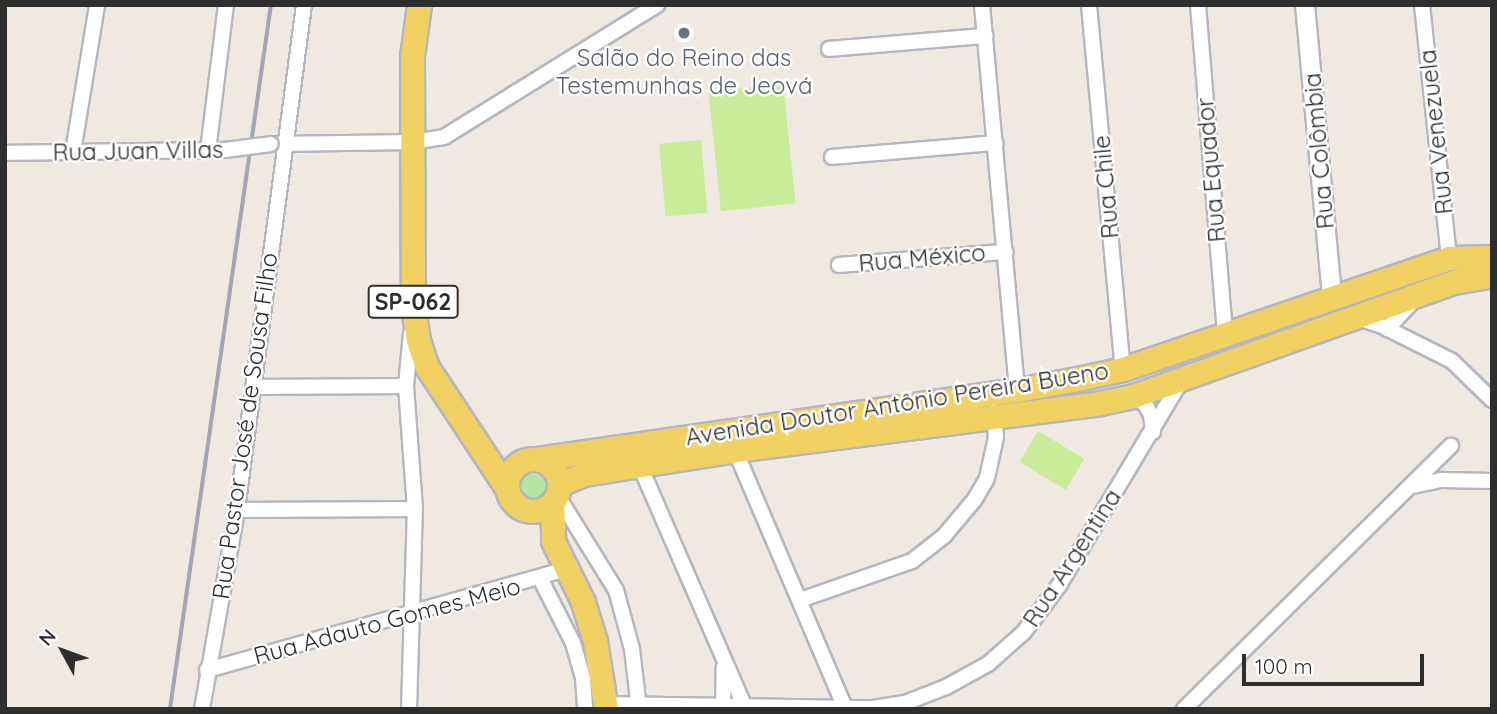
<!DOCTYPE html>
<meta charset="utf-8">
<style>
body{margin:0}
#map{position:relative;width:1497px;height:714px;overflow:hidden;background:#efe9e1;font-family:Quicksand,sans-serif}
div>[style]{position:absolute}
.green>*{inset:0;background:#b6e59e}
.round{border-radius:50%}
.pitch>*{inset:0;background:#c9ec9a;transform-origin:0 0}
.roads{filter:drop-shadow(2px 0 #b4b7c1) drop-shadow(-2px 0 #b4b7c1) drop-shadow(0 2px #b4b7c1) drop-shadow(0 -2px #b4b7c1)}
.minor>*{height:14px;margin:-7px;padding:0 7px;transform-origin:7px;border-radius:7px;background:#fff}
.tertiary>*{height:18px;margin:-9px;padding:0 9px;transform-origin:9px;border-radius:9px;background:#fff}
.primary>*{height:23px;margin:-11.5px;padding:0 11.5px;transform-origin:11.5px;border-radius:11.5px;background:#f2d163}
.primary>.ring{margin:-11.5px;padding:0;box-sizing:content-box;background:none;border:23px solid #f2d163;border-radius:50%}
.rail>*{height:3.5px;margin:-1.75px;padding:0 1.75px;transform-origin:1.75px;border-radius:1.75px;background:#a3a6b8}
.bridges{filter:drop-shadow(2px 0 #b4b7c1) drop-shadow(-2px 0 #b4b7c1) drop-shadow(0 2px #b4b7c1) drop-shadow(0 -2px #b4b7c1)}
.minor-bridge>*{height:14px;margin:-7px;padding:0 7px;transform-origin:7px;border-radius:7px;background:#fff}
.dots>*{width:19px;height:19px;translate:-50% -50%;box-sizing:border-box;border:4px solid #fff;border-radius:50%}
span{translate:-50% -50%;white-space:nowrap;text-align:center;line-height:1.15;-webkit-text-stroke:5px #fff;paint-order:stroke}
.shield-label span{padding:2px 5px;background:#fff;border:2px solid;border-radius:5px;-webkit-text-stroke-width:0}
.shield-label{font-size:23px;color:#2e2e2e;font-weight:700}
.worship-label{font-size:24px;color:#5b616d}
.street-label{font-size:24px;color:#2e2e2e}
.frame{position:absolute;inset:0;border:7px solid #2e2e2e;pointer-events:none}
.north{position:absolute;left:28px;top:616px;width:70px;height:70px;-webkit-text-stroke:5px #fff;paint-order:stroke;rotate:311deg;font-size:19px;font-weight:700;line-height:28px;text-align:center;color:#2e2e2e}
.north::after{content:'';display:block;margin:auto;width:24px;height:32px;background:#2e2e2e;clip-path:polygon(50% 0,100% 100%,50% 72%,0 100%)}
.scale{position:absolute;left:1242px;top:654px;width:182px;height:32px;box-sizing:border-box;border:4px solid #2e2e2e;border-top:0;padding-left:9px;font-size:21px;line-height:24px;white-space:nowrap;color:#2e2e2e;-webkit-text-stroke:5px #fff;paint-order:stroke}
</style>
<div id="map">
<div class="green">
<i class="round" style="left:515px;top:474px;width:34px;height:34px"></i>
</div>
<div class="pitch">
<i style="left:783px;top:84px;width:120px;height:75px;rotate:84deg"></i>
<i style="left:701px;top:140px;width:73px;height:42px;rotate:85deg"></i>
<i style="left:1038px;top:431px;width:54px;height:36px;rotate:31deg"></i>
</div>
<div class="roads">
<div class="minor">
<i style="left:982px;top:5px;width:387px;rotate:84.8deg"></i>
<i style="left:1089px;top:5px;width:366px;rotate:84.7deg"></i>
<i style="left:1198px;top:5px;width:330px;rotate:85.3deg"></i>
<i style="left:1422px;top:5px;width:254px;rotate:83.9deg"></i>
<i style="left:829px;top:49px;width:157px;rotate:-4.8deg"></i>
<i style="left:276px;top:144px;width:137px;rotate:-0.8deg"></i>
<i style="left:413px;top:142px;width:31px;rotate:-9deg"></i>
<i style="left:444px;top:137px;width:251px;rotate:-31.8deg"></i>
<i style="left:208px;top:151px;width:147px;rotate:-83deg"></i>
<i style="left:73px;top:152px;width:149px;rotate:-80.7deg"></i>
<i style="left:5px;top:153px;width:220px;rotate:-0.8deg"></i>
<i style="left:832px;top:157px;width:164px;rotate:-4.9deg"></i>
<i style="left:839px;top:265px;width:167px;rotate:-4.5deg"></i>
<i style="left:1358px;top:318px;width:23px;rotate:18deg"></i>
<i style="left:1380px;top:325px;width:80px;rotate:26.6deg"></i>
<i style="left:1452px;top:361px;width:56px;rotate:44.3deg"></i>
<i style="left:1387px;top:329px;width:41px;rotate:-47deg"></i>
<i style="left:253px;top:387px;width:153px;rotate:-0.4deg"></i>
<i style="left:1133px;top:396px;width:14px;rotate:34deg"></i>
<i style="left:1145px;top:404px;width:13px;rotate:61deg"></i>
<i style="left:1151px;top:415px;width:17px;rotate:83deg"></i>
<i style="left:735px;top:450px;width:280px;rotate:66.9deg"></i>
<i style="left:640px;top:466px;width:261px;rotate:66.5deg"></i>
<i style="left:1413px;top:486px;width:30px;rotate:-12deg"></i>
<i style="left:1442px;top:480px;width:50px;rotate:1.1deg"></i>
<i style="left:557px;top:495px;width:112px;rotate:58.2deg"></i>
<i style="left:616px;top:590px;width:61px;rotate:74.8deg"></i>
<i style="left:632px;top:649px;width:60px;rotate:83.3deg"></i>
<i style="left:237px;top:510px;width:178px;rotate:-0.3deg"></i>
<i style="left:540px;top:578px;width:73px;rotate:63.1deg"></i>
<i style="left:573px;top:643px;width:36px;rotate:74deg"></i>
<i style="left:583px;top:678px;width:31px;rotate:86deg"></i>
<i style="left:800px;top:600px;width:119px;rotate:-19.2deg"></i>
<i style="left:912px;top:561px;width:41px;rotate:-38deg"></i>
<i style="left:944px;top:536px;width:48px;rotate:-50deg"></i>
<i style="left:975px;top:499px;width:24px;rotate:-60deg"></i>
<i style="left:987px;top:478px;width:42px;rotate:-77.6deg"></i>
<i style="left:996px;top:437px;width:25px;rotate:-95deg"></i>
<i style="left:207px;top:670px;width:373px;rotate:-15.7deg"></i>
<i style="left:606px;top:704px;width:267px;rotate:0.9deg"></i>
<i style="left:873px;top:708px;width:32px;rotate:-9deg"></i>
<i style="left:905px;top:703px;width:44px;rotate:-21.3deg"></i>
<i style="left:946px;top:687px;width:48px;rotate:-28.7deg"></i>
<i style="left:988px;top:664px;width:48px;rotate:-41.6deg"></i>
<i style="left:1024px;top:632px;width:60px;rotate:-53.1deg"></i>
<i style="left:1060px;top:584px;width:240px;rotate:-59.2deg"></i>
<i style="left:723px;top:706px;width:39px;rotate:-89deg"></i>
<i style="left:202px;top:709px;width:202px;rotate:-80deg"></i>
<i style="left:237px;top:510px;width:509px;rotate:-82.44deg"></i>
<i style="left:409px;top:709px;width:200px;rotate:-88.3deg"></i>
<i style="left:415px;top:509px;width:123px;rotate:-94.2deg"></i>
<i style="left:406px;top:386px;width:53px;rotate:-84.6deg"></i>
<i style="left:1184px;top:709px;width:375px;rotate:-44.6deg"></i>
</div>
<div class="tertiary">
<i style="left:1305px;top:5px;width:293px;rotate:84.7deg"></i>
</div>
<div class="primary">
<i style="left:419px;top:5px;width:51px;rotate:97.8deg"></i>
<i style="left:412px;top:56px;width:252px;rotate:89.8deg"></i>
<i style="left:413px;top:308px;width:32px;rotate:81deg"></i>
<i style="left:418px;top:340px;width:28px;rotate:72deg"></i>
<i style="left:427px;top:367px;width:144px;rotate:56.6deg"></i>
<i class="ring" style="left:507px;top:459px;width:29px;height:29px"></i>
<i style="left:537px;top:459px;width:485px;rotate:-8.2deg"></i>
<i style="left:1017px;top:390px;width:66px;rotate:-10.5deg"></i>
<i style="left:1082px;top:378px;width:42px;rotate:-12.4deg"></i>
<i style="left:1123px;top:369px;width:344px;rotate:-18.8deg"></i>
<i style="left:1449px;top:258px;width:43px;rotate:-1.3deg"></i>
<i style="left:560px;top:484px;width:26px;rotate:-23deg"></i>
<i style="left:584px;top:474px;width:153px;rotate:-9deg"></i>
<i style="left:735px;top:450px;width:368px;rotate:-7.3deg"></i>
<i style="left:1100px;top:403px;width:34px;rotate:-12deg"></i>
<i style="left:1133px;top:396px;width:341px;rotate:-19.6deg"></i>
<i style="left:1454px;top:282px;width:39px;rotate:-10deg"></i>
<i style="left:552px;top:503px;width:38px;rotate:88deg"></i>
<i style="left:553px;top:541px;width:68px;rotate:63.8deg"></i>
<i style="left:583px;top:602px;width:41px;rotate:72.9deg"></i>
<i style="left:595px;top:641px;width:69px;rotate:80.8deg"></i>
</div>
</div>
<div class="rail">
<i style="left:170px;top:709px;width:711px;rotate:-81.84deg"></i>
</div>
<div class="bridges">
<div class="minor-bridge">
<i style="left:225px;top:150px;width:46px;rotate:-7.4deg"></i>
</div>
</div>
<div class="dots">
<i style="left:684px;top:33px;background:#6b7280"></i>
</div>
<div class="shield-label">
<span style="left:413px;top:302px">SP-062</span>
</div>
<div class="worship-label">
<span style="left:684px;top:72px">Salão do Reino das<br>Testemunhas de Jeová</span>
</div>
<div class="street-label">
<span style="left:1436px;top:132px;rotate:-96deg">Rua Venezuela</span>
<span style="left:138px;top:151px;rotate:-1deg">Rua Juan Villas</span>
<span style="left:1319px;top:151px;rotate:-95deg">Rua Colômbia</span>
<span style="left:1211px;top:170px;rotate:-95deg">Rua Equador</span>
<span style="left:1106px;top:187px;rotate:-95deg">Rua Chile</span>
<span style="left:922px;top:258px;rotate:-5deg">Rua México</span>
<span style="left:897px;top:404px;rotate:-9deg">Avenida Doutor Antônio Pereira Bueno</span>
<span style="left:245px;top:426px;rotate:-82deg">Rua Pastor José de Sousa Filho</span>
<span style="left:1072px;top:558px;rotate:-57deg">Rua Argentina</span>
<span style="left:387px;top:621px;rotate:-15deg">Rua Adauto Gomes Meio</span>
</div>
<div class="frame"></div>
<div class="north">N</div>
<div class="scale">100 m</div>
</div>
